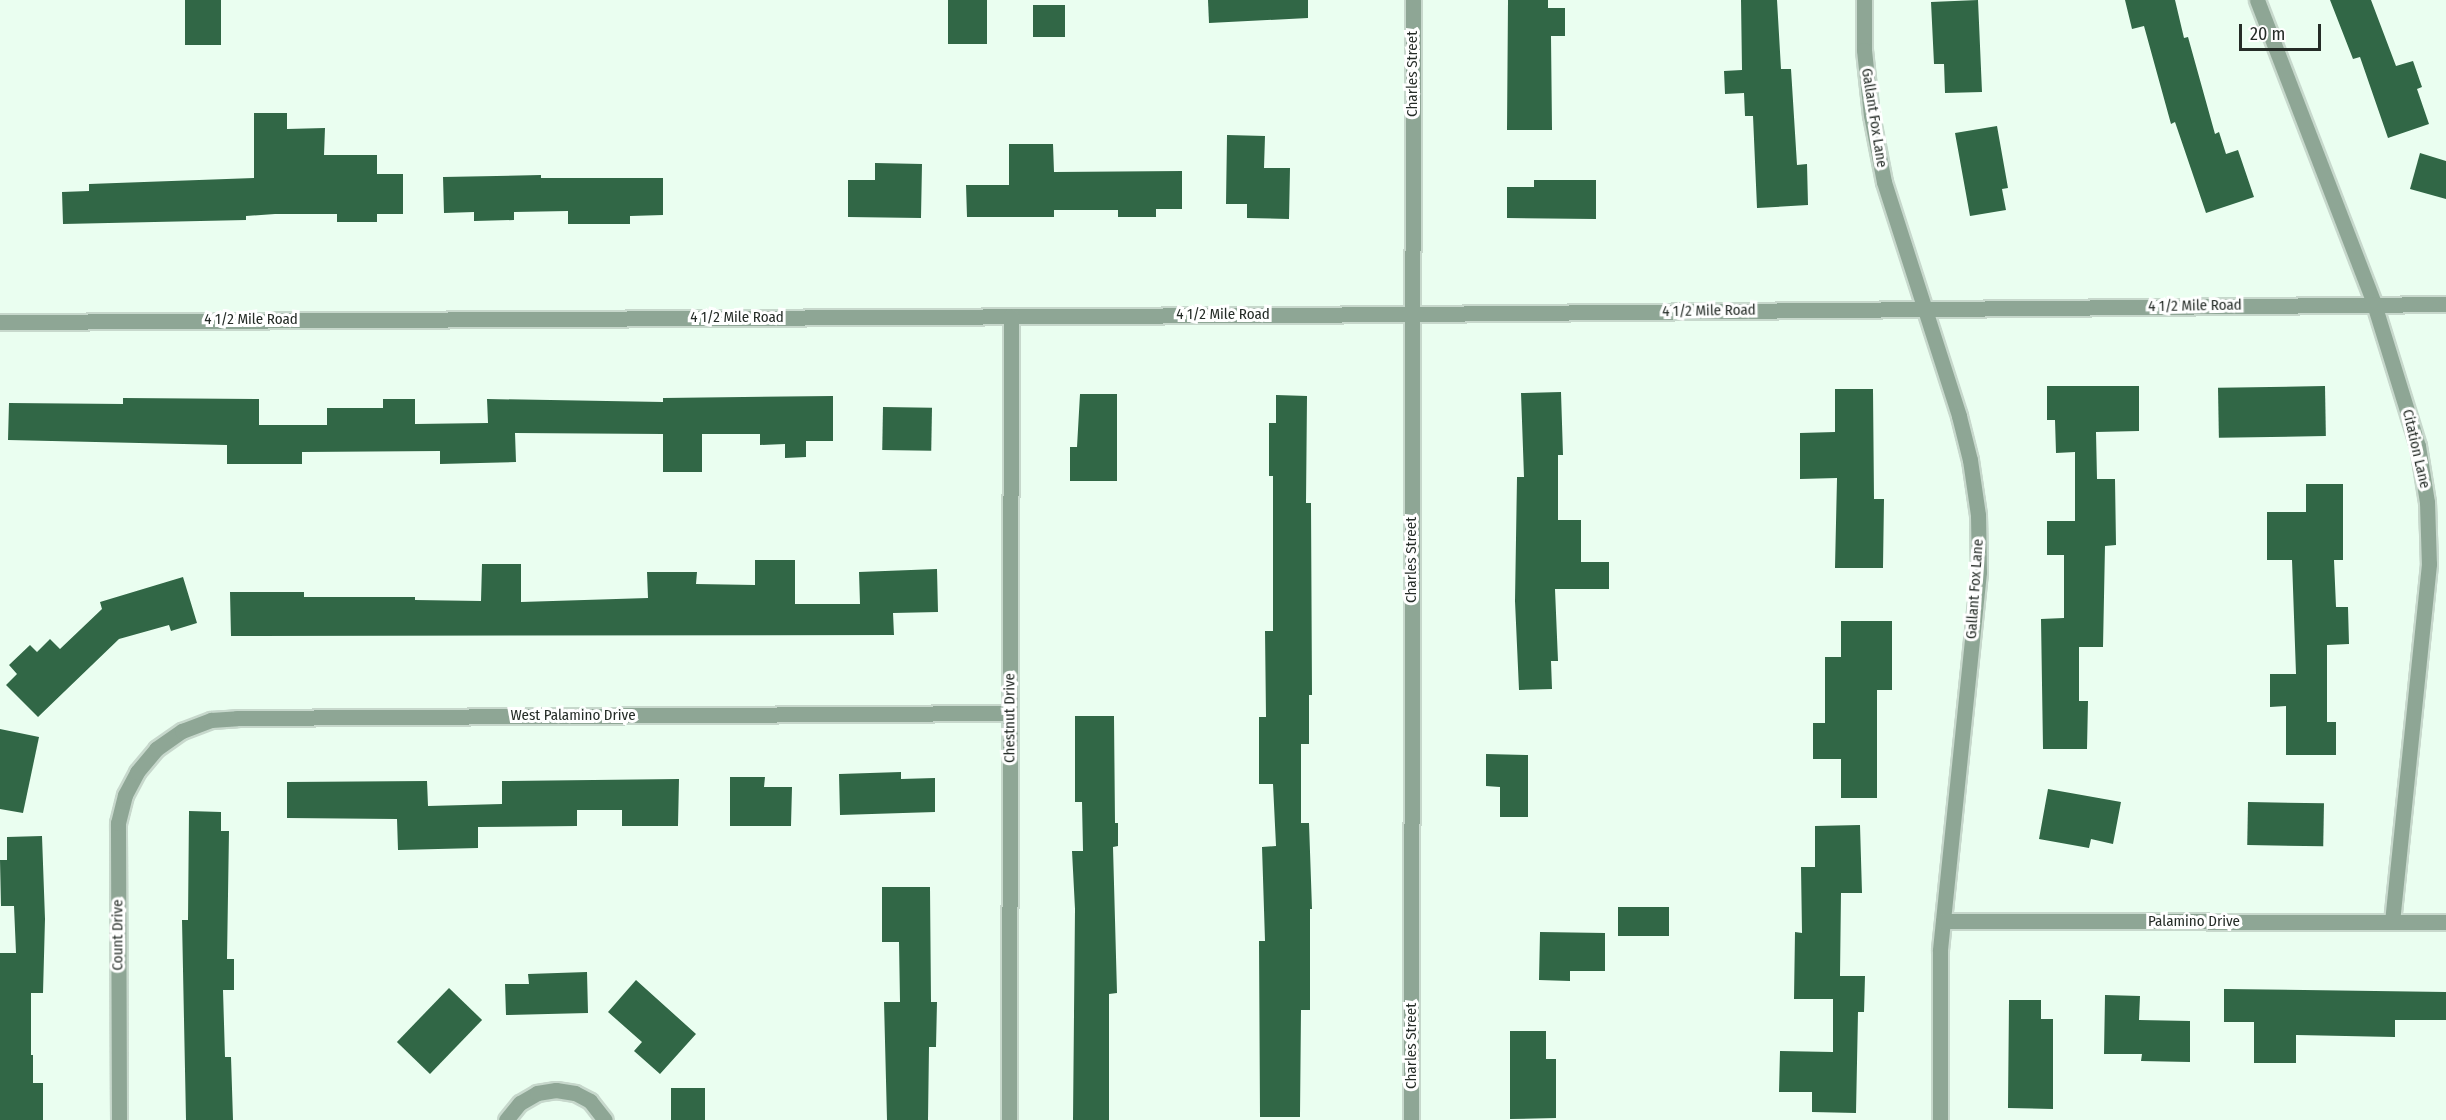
<!DOCTYPE html>
<style>
body{margin:0}
#map{position:relative;width:2446px;height:1120px;overflow:hidden;background:#eafef0;font-family:"Fira Sans Condensed",sans-serif}
div>[style]{position:absolute}
.building>*{inset:0;background:#316746;transform-origin:0 0}
.roads{filter:drop-shadow(2px 0 #c7d8cc) drop-shadow(-2px 0 #c7d8cc) drop-shadow(0 2px #c7d8cc) drop-shadow(0 -2px #c7d8cc)}
.minor>*{height:15px;margin:-7.5px;padding:0 7.5px;transform-origin:7.5px;border-radius:7.5px;background:#8ea695}
span{translate:-50% -50%;white-space:nowrap;text-align:center;line-height:1.15;-webkit-text-stroke:6px #fff;paint-order:stroke}
.street-label{font-size:15px;color:#252c27}
.scale{position:absolute;left:2239px;top:24px;width:82px;height:27px;box-sizing:border-box;border:3px solid #252c27;border-top:0;padding-left:8px;font-size:18px;line-height:21px;white-space:nowrap;color:#252c27;-webkit-text-stroke:4px #fff;paint-order:stroke}
</style>
<div id="map">
<div class="building">
<i style="left:185px;top:0;width:36px;height:45px"></i>
<i style="left:948px;top:0;width:39px;height:44px"></i>
<i style="clip-path:polygon(1208px 0,1308px 0,1308px 18px,1209px 23px)"></i>
<i style="clip-path:polygon(1508px 0,1548px 0,1548px 8px,1565px 8px,1565px 36px,1551px 36px,1552px 130px,1507px 130px)"></i>
<i style="clip-path:polygon(1741px 0,1777px 0,1781px 69px,1791px 69px,1797px 165px,1807px 164px,1808px 205px,1757px 208px,1753px 116px,1745px 116px,1744px 93px,1725px 94px,1724px 71px,1742px 70px)"></i>
<i style="clip-path:polygon(1978px 0,1982px 92px,1945px 93px,1944px 64px,1934px 64px,1931px 2px)"></i>
<i style="clip-path:polygon(2125px 0,2175px 0,2184px 38px,2188px 37px,2215px 134px,2219px 132px,2226px 154px,2238px 150px,2254px 197px,2206px 213px,2175px 122px,2171px 124px,2144px 26px,2132px 29px)"></i>
<i style="clip-path:polygon(2330px 0,2371px 0,2396px 66px,2413px 61px,2422px 87px,2417px 89px,2429px 124px,2388px 138px,2360px 57px,2353px 59px)"></i>
<i style="left:1065px;top:5px;width:32px;height:32px;rotate:90deg"></i>
<i style="clip-path:polygon(254px 113px,287px 113px,287px 129px,325px 128px,324px 155px,377px 155px,377px 174px,403px 174px,403px 214px,377px 214px,377px 222px,337px 222px,337px 214px,275px 214px,246px 216px,246px 220px,63px 224px,62px 192px,89px 191px,89px 184px,254px 178px)"></i>
<i style="clip-path:polygon(1997px 126px,2008px 188px,2002px 189px,2006px 210px,1970px 216px,1955px 133px)"></i>
<i style="clip-path:polygon(1227px 135px,1265px 136px,1264px 168px,1290px 168px,1289px 219px,1247px 218px,1247px 204px,1226px 204px)"></i>
<i style="clip-path:polygon(1009px 144px,1053px 144px,1054px 172px,1182px 171px,1182px 209px,1156px 209px,1156px 217px,1118px 217px,1118px 210px,1054px 210px,1054px 217px,967px 217px,966px 185px,1009px 185px)"></i>
<i style="clip-path:polygon(2420px 153px,2446px 161px,2446px 199px,2410px 189px)"></i>
<i style="clip-path:polygon(875px 163px,922px 164px,921px 218px,848px 217px,848px 180px,875px 180px)"></i>
<i style="clip-path:polygon(541px 175px,541px 178px,663px 178px,663px 215px,630px 216px,630px 224px,568px 224px,568px 211px,514px 212px,514px 220px,474px 221px,474px 212px,444px 213px,443px 177px)"></i>
<i style="clip-path:polygon(1534px 180px,1596px 180px,1596px 219px,1507px 218px,1507px 187px,1534px 187px)"></i>
<i style="clip-path:polygon(2047px 386px,2139px 386px,2139px 431px,2096px 432px,2097px 479px,2115px 479px,2116px 545px,2105px 546px,2103px 647px,2079px 647px,2079px 701px,2088px 701px,2087px 749px,2043px 749px,2041px 619px,2064px 618px,2064px 555px,2047px 555px,2047px 521px,2075px 521px,2075px 452px,2056px 453px,2055px 420px,2047px 420px)"></i>
<i style="left:2325px;top:386px;width:50px;height:107px;rotate:89deg"></i>
<i style="clip-path:polygon(1835px 389px,1873px 389px,1874px 499px,1884px 499px,1883px 568px,1835px 568px,1837px 478px,1800px 479px,1800px 433px,1835px 432px)"></i>
<i style="clip-path:polygon(1561px 392px,1563px 455px,1558px 455px,1558px 520px,1581px 520px,1581px 562px,1609px 562px,1609px 589px,1555px 589px,1558px 661px,1551px 661px,1552px 689px,1519px 690px,1515px 601px,1517px 477px,1524px 477px,1521px 393px)"></i>
<i style="clip-path:polygon(1080px 394px,1117px 394px,1117px 481px,1070px 481px,1070px 447px,1077px 447px)"></i>
<i style="clip-path:polygon(1276px 395px,1307px 396px,1306px 503px,1311px 503px,1312px 695px,1309px 695px,1309px 744px,1301px 744px,1301px 823px,1309px 823px,1312px 909px,1310px 909px,1310px 1010px,1301px 1010px,1300px 1117px,1260px 1117px,1259px 941px,1265px 941px,1262px 847px,1276px 846px,1273px 784px,1259px 784px,1259px 717px,1266px 717px,1265px 631px,1273px 631px,1273px 476px,1269px 476px,1269px 423px,1276px 423px)"></i>
<i style="clip-path:polygon(833px 396px,833px 441px,806px 441px,806px 457px,785px 458px,785px 444px,760px 445px,760px 434px,702px 434px,702px 472px,663px 472px,663px 434px,515px 433px,516px 462px,440px 464px,440px 451px,302px 452px,302px 464px,227px 464px,227px 445px,8px 440px,9px 403px,123px 404px,123px 398px,259px 399px,259px 425px,327px 425px,327px 408px,383px 408px,383px 399px,415px 399px,415px 424px,488px 423px,487px 399px,663px 402px,663px 398px)"></i>
<i style="left:883px;top:407px;width:49px;height:43px;rotate:1deg"></i>
<i style="clip-path:polygon(2306px 484px,2343px 484px,2343px 560px,2334px 560px,2336px 607px,2348px 607px,2349px 644px,2327px 645px,2327px 722px,2336px 722px,2336px 755px,2286px 755px,2286px 706px,2270px 707px,2270px 674px,2296px 674px,2292px 560px,2267px 560px,2267px 512px,2306px 512px)"></i>
<i style="clip-path:polygon(755px 560px,795px 560px,795px 604px,860px 604px,859px 572px,937px 569px,938px 612px,893px 613px,894px 635px,231px 636px,230px 592px,304px 592px,304px 597px,415px 597px,415px 600px,481px 601px,482px 564px,521px 564px,521px 602px,648px 598px,647px 572px,697px 572px,696px 584px,755px 585px)"></i>
<i style="clip-path:polygon(183px 577px,197px 623px,171px 631px,169px 625px,119px 639px,38px 717px,6px 685px,17px 674px,9px 665px,30px 645px,37px 652px,50px 639px,60px 649px,102px 609px,100px 602px)"></i>
<i style="clip-path:polygon(1841px 621px,1892px 621px,1892px 690px,1877px 690px,1877px 798px,1841px 798px,1841px 759px,1813px 759px,1813px 723px,1825px 723px,1825px 657px,1841px 657px)"></i>
<i style="clip-path:polygon(1075px 716px,1114px 716px,1115px 823px,1118px 823px,1118px 846px,1113px 847px,1117px 993px,1109px 994px,1109px 1120px,1073px 1120px,1075px 909px,1072px 851px,1083px 851px,1082px 802px,1075px 802px)"></i>
<i style="clip-path:polygon(0 729px,39px 737px,23px 813px,0 809px)"></i>
<i style="clip-path:polygon(1486px 754px,1528px 755px,1528px 817px,1500px 817px,1500px 787px,1486px 786px)"></i>
<i style="clip-path:polygon(901px 772px,901px 779px,935px 778px,935px 812px,840px 815px,839px 774px)"></i>
<i style="clip-path:polygon(730px 777px,765px 777px,764px 787px,792px 787px,791px 826px,730px 826px)"></i>
<i style="clip-path:polygon(679px 779px,678px 826px,622px 826px,622px 810px,577px 810px,577px 826px,478px 827px,478px 848px,398px 850px,397px 819px,287px 818px,287px 782px,427px 781px,428px 806px,502px 804px,502px 781px)"></i>
<i style="clip-path:polygon(2048px 789px,2121px 802px,2113px 844px,2091px 839px,2089px 848px,2039px 839px)"></i>
<i style="left:2248px;top:802px;width:76px;height:43px;rotate:1deg"></i>
<i style="clip-path:polygon(189px 811px,221px 812px,221px 831px,229px 831px,227px 959px,234px 959px,234px 990px,223px 990px,225px 1057px,231px 1057px,233px 1120px,186px 1120px,182px 920px,188px 920px)"></i>
<i style="clip-path:polygon(1860px 825px,1862px 893px,1841px 893px,1840px 976px,1865px 976px,1864px 1012px,1858px 1012px,1856px 1113px,1812px 1112px,1812px 1092px,1779px 1092px,1780px 1051px,1833px 1052px,1833px 999px,1794px 999px,1795px 932px,1802px 933px,1801px 867px,1815px 867px,1815px 826px)"></i>
<i style="clip-path:polygon(42px 836px,45px 919px,43px 993px,31px 993px,31px 1055px,33px 1055px,33px 1083px,43px 1083px,43px 1120px,0 1120px,0 953px,16px 953px,14px 906px,1px 906px,0 860px,7px 860px,7px 837px)"></i>
<i style="clip-path:polygon(882px 887px,930px 887px,931px 1002px,937px 1002px,936px 1047px,929px 1047px,928px 1120px,887px 1120px,884px 1002px,900px 1002px,899px 942px,882px 942px)"></i>
<i style="left:1618px;top:907px;width:51px;height:29px"></i>
<i style="clip-path:polygon(1540px 932px,1605px 933px,1605px 971px,1570px 971px,1570px 981px,1539px 980px)"></i>
<i style="clip-path:polygon(587px 972px,588px 1013px,506px 1015px,505px 984px,529px 984px,528px 974px)"></i>
<i style="clip-path:polygon(636px 980px,696px 1034px,660px 1074px,634px 1051px,642px 1042px,608px 1012px)"></i>
<i style="left:449px;top:988px;width:46px;height:75px;rotate:44deg"></i>
<i style="clip-path:polygon(2224px 989px,2446px 992px,2446px 1020px,2395px 1020px,2395px 1037px,2296px 1035px,2296px 1063px,2254px 1063px,2254px 1022px,2224px 1022px)"></i>
<i style="clip-path:polygon(2105px 995px,2140px 996px,2139px 1020px,2190px 1021px,2190px 1062px,2141px 1061px,2142px 1054px,2104px 1054px)"></i>
<i style="clip-path:polygon(2009px 1000px,2041px 1000px,2041px 1019px,2053px 1019px,2053px 1109px,2008px 1108px)"></i>
<i style="clip-path:polygon(1510px 1031px,1546px 1031px,1546px 1059px,1556px 1059px,1556px 1118px,1510px 1119px)"></i>
<i style="left:705px;top:1088px;width:32px;height:34px;rotate:90deg"></i>
</div>
<div class="roads">
<div class="minor">
<i style="left:1864px;top:0;width:50px;rotate:90deg"></i>
<i style="left:1864px;top:50px;width:65px;rotate:83.9deg"></i>
<i style="left:1871px;top:115px;width:68px;rotate:79deg"></i>
<i style="left:1884px;top:182px;width:246px;rotate:72.2deg"></i>
<i style="left:1959px;top:416px;width:45px;rotate:76deg"></i>
<i style="left:1970px;top:460px;width:56px;rotate:81.7deg"></i>
<i style="left:1978px;top:515px;width:57px;rotate:89deg"></i>
<i style="left:1979px;top:572px;width:381px;rotate:95.9deg"></i>
<i style="left:1940px;top:951px;width:169px;rotate:90deg"></i>
<i style="left:2257px;top:0;width:326px;rotate:68.9deg"></i>
<i style="left:2374px;top:304px;width:149px;rotate:72.8deg"></i>
<i style="left:2418px;top:446px;width:57px;rotate:80.9deg"></i>
<i style="left:2427px;top:502px;width:62px;rotate:88.2deg"></i>
<i style="left:2429px;top:564px;width:360px;rotate:95.9deg"></i>
<i style="left:0;top:322px;width:1413px;rotate:-0.32deg"></i>
<i style="left:1413px;top:314px;width:1033px;rotate:-0.55deg"></i>
<i style="left:1943px;top:921px;width:503px;rotate:0.11deg"></i>
<i style="left:119px;top:1120px;width:297px;rotate:-90.2deg"></i>
<i style="left:118px;top:823px;width:29px;rotate:-76deg"></i>
<i style="left:125px;top:795px;width:26px;rotate:-62deg"></i>
<i style="left:137px;top:772px;width:30px;rotate:-50deg"></i>
<i style="left:156px;top:749px;width:32px;rotate:-35deg"></i>
<i style="left:182px;top:731px;width:31px;rotate:-21deg"></i>
<i style="left:211px;top:720px;width:26px;rotate:-4deg"></i>
<i style="left:237px;top:718px;width:773px;rotate:-0.37deg"></i>
<i style="left:506px;top:1120px;width:22px;rotate:-51deg"></i>
<i style="left:520px;top:1103px;width:20px;rotate:-30deg"></i>
<i style="left:537px;top:1093px;width:19px;rotate:-9deg"></i>
<i style="left:556px;top:1090px;width:19px;rotate:9deg"></i>
<i style="left:575px;top:1093px;width:17px;rotate:28deg"></i>
<i style="left:590px;top:1101px;width:24px;rotate:52deg"></i>
<i style="left:1009px;top:1120px;width:804px;rotate:-89.86deg"></i>
<i style="left:1411px;top:1120px;width:1120px;rotate:-89.9deg"></i>
</div>
</div>
<div class="street-label">
<span style="left:1413px;top:74px;rotate:-90deg">Charles Street</span>
<span style="left:1874px;top:118px;rotate:81deg">Gallant Fox Lane</span>
<span style="left:2195px;top:306px;rotate:-1deg">4 1/2 Mile Road</span>
<span style="left:1709px;top:311px;rotate:-1deg">4 1/2 Mile Road</span>
<span style="left:1223px;top:315px">4 1/2 Mile Road</span>
<span style="left:737px;top:318px">4 1/2 Mile Road</span>
<span style="left:251px;top:320px">4 1/2 Mile Road</span>
<span style="left:2416px;top:449px;rotate:77deg">Citation Lane</span>
<span style="left:1412px;top:560px;rotate:-90deg">Charles Street</span>
<span style="left:1975px;top:589px;rotate:-86deg">Gallant Fox Lane</span>
<span style="left:573px;top:716px">West Palamino Drive</span>
<span style="left:1010px;top:718px;rotate:-90deg">Chestnut Drive</span>
<span style="left:2194px;top:922px">Palamino Drive</span>
<span style="left:118px;top:935px;rotate:-90deg">Count Drive</span>
<span style="left:1412px;top:1046px;rotate:-90deg">Charles Street</span>
</div>
<div class="scale">20 m</div>
</div>
